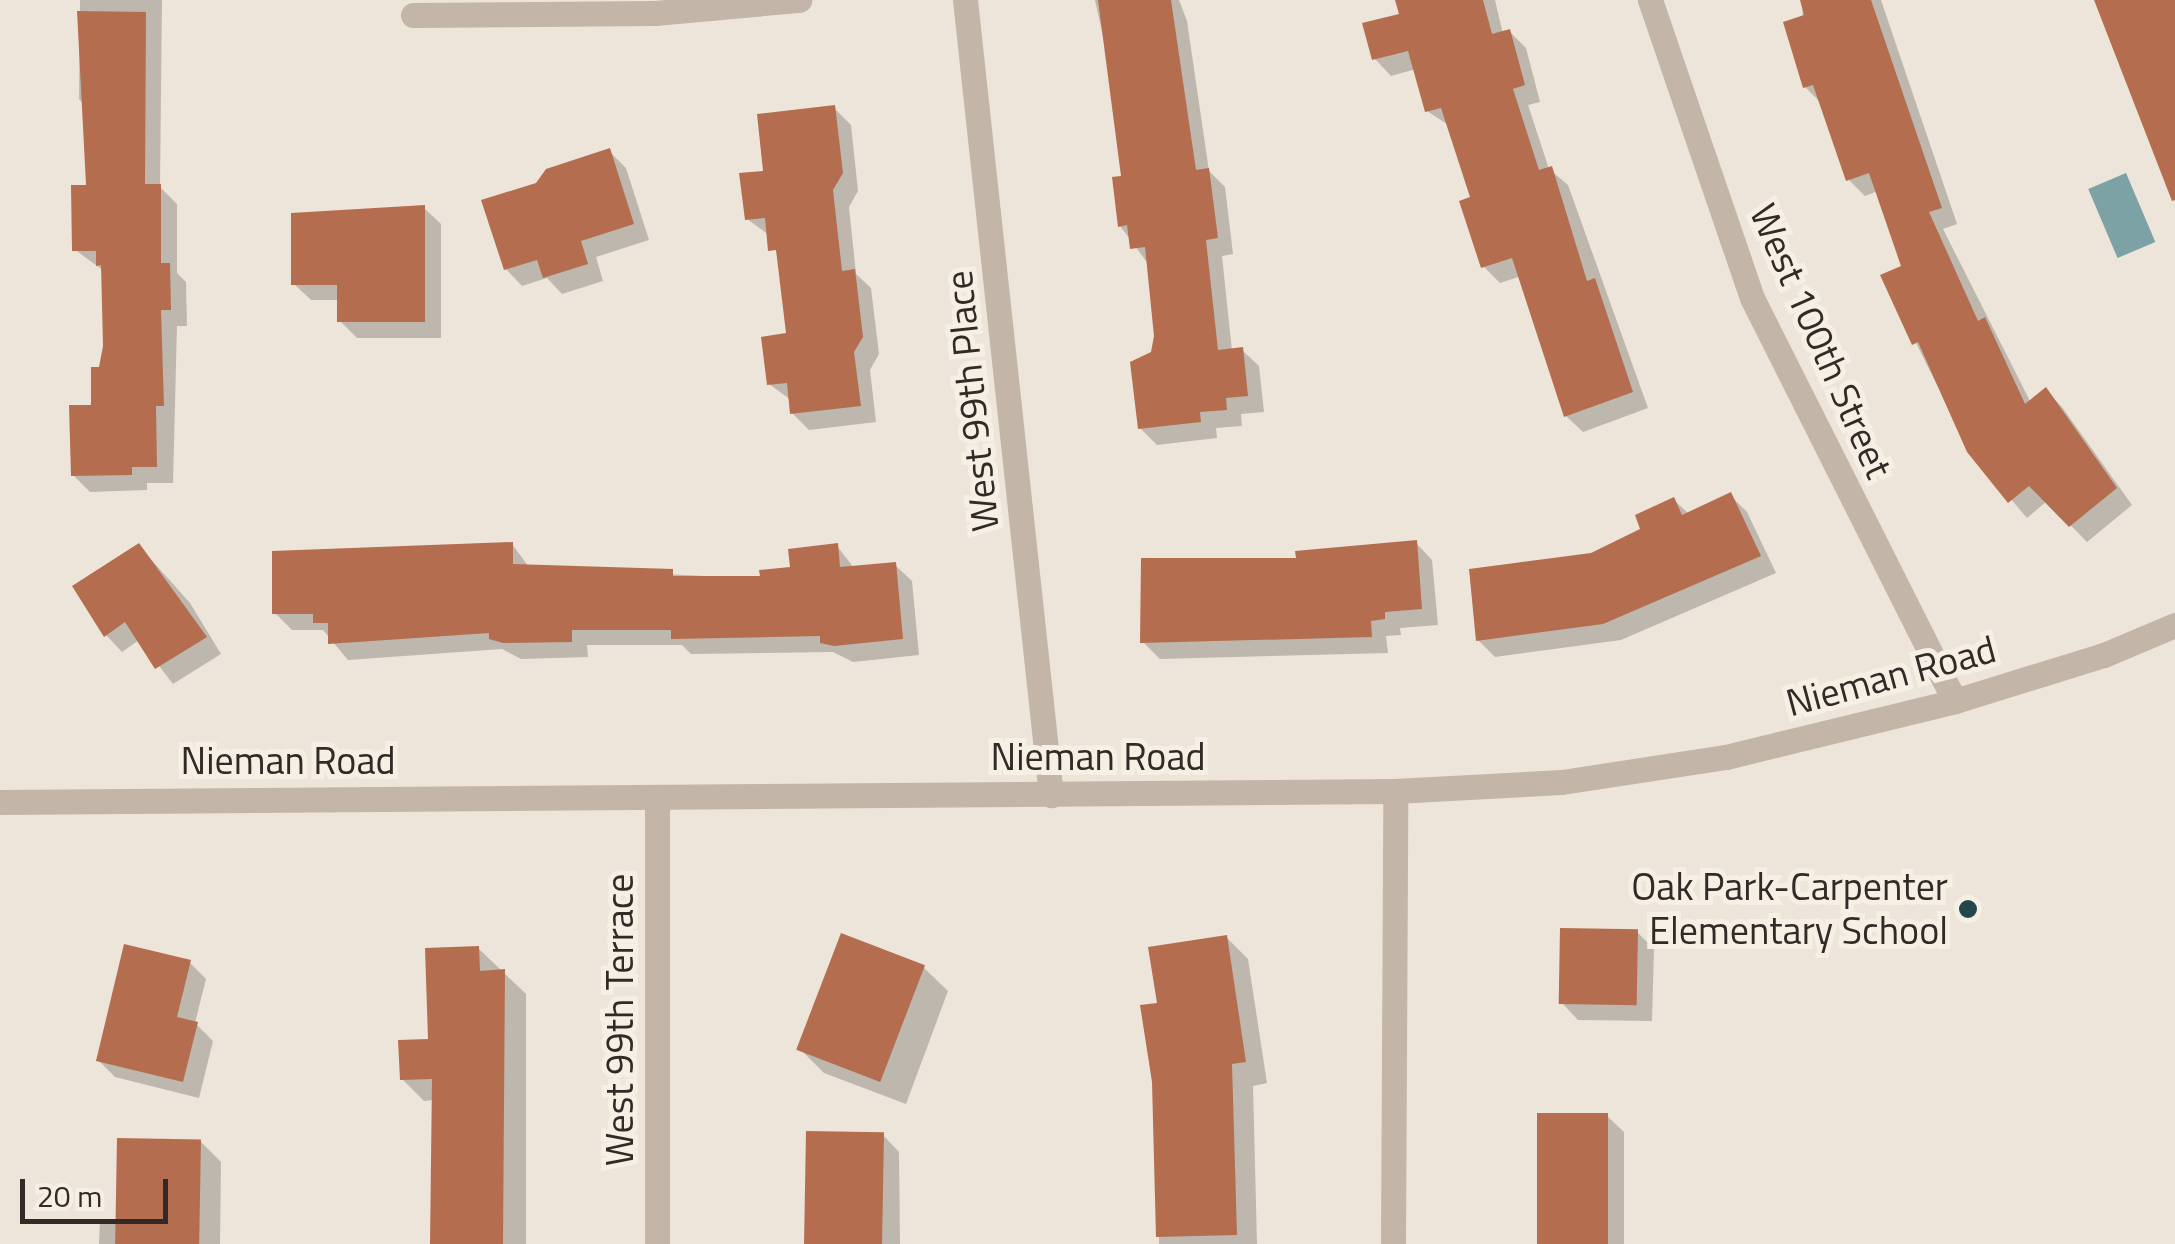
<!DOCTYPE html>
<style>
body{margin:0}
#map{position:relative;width:2175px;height:1244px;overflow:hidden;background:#ede5d9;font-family:"Titillium Web",sans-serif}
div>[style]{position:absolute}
.water>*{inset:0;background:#7ca2a6;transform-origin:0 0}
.shadow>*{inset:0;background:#0003}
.building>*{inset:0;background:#b56d4f;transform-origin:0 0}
.minor>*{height:25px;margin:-12.5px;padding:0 12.5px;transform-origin:12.5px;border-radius:12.5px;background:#c3b5a7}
.dots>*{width:28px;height:28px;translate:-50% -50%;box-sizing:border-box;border:5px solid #f5efe4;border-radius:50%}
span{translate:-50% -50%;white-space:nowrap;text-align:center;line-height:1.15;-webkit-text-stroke:10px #f5efe4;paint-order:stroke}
.street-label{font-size:38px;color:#312a26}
.poi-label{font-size:38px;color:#312a26}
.right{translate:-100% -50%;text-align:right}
.scale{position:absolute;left:20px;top:1179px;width:148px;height:45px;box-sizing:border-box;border:5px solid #312a26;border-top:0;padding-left:12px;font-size:30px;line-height:35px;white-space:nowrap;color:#312a26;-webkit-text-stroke:8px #f5efe4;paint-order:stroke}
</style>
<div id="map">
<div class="water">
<i style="left:2126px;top:173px;width:75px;height:41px;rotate:67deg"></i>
</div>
<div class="shadow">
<i style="clip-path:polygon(80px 0,162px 0,160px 187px,177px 204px,177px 273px,186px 282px,187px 326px,177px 326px,173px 483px,147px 483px,147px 490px,90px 492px,73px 475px,105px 346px,104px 271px,74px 249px,88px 187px,88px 108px,79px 99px)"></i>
<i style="clip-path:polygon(1095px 0,1179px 0,1187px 21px,1209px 171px,1225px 187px,1233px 254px,1222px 256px,1232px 351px,1242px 350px,1259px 366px,1264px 412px,1241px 414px,1242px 426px,1216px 428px,1217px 438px,1157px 445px,1140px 428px,1157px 336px,1149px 265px,1120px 226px,1123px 178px,1113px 82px)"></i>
<i style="clip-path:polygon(1398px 0,1495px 0,1503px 34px,1510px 32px,1526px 48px,1540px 102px,1528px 105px,1549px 169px,1568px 185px,1648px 408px,1583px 432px,1566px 416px,1521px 276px,1500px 283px,1483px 266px,1473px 199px,1450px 126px,1427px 111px,1416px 69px,1391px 76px,1375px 59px,1402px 15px)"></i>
<i style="clip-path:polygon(1802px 0,1881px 0,1957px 224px,1943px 229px,2031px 403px,2046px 391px,2062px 407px,2132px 505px,2087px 542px,2047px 501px,2027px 518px,1969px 450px,1883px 276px,1904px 267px,1878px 191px,1865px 196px,1848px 179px,1823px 105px,1805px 87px)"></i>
<i style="clip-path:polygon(834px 108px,851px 125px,858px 191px,849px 207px,856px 274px,871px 288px,879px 354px,870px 370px,876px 422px,809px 430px,792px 413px,791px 400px,769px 384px,789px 336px,779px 258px,769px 235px,747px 219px,765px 173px)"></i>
<i style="clip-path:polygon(609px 151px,626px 168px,649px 240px,596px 257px,603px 281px,562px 294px,547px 278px,522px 286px,506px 269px)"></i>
<i style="clip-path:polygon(424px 208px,441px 224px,441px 338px,357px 338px,340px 321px,340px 300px,311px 300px,294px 284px)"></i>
<i style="clip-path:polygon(1730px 495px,1747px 512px,1776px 573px,1621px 640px,1495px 657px,1478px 640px,1592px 555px,1644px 530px,1674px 500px,1689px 514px)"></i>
<i style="clip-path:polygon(1416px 543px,1432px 560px,1438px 625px,1400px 628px,1401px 635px,1386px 636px,1388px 653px,1160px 659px,1143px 642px,1298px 561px)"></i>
<i style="clip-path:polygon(512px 544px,529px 567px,763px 579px,837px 546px,854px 568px,895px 565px,912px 581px,919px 655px,853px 662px,833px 652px,691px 654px,682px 645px,587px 645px,588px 657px,521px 659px,502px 649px,348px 660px,323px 630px,292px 630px,275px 613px)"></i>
<i style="clip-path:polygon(139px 546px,190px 603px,221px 654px,173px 684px,139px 640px,122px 652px,106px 635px)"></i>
<i style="clip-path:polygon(1637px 932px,1654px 949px,1652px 1021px,1578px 1020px,1562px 1003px)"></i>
<i style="clip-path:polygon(1226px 937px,1248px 959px,1267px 1083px,1253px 1086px,1257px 1244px,1159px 1244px,1160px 1005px)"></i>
<i style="clip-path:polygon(478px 948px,526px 994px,526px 1244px,432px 1244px,434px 1100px,424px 1101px,402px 1079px,431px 1041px)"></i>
<i style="clip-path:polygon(190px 963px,206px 979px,195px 1023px,213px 1041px,199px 1098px,115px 1077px,98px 1060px)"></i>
<i style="clip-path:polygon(923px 967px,948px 991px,906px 1104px,824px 1073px,800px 1049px)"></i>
<i style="clip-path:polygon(1607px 1116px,1624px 1132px,1624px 1244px,1538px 1244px)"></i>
<i style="clip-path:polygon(883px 1135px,899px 1152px,900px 1244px,810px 1244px)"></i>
<i style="clip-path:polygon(200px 1141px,221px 1162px,220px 1244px,99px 1244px,100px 1219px,119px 1219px)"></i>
</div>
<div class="building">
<i style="clip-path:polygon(1098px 0,1171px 0,1196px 170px,1209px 168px,1218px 238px,1206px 240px,1218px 350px,1243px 347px,1248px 396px,1226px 398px,1227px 410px,1200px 412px,1201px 422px,1138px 429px,1130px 362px,1151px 352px,1154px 336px,1145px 247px,1130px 249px,1127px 225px,1118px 227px,1112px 177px,1121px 176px)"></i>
<i style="clip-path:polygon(1395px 0,1483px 0,1492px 34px,1510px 29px,1525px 85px,1513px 89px,1539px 170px,1552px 166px,1587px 281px,1595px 278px,1633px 392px,1564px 417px,1512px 258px,1481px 268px,1459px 201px,1470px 197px,1441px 108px,1425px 112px,1408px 51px,1372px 60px,1362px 23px,1399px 14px)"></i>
<i style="clip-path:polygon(1800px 0,1871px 0,1942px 208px,1929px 212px,1978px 321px,1985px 317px,2025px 404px,2046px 387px,2117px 488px,2069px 527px,2029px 486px,2008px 503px,1967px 452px,1918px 342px,1912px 345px,1880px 275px,1901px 266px,1869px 173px,1846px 181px,1813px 85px,1803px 88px,1783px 22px,1804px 15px)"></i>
<i style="clip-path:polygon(2094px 0,2175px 0,2175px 200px,2172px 201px)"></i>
<i style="clip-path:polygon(77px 11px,146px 12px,145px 184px,161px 184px,161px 263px,170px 263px,171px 310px,161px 310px,164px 406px,156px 406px,157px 467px,132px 467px,132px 475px,71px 476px,69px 405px,91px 405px,91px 367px,99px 367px,103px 346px,101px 265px,96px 266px,96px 251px,72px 251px,71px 185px,86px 185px)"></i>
<i style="clip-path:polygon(835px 105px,843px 173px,833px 190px,842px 271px,855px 269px,863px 337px,854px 352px,861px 406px,790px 414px,787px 383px,767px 385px,761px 337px,786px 333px,776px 250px,768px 251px,765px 218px,745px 220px,739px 173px,763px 171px,757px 114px)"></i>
<i style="clip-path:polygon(610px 148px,634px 224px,581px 241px,588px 264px,543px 278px,537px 260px,504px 270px,481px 200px,536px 183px,546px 169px)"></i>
<i style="clip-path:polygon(425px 205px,425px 322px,337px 322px,337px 285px,291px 285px,291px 213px)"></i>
<i style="clip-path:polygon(1731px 492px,1761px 556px,1603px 624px,1476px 641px,1469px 569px,1591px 553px,1640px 529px,1635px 515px,1674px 497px,1682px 515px)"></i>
<i style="clip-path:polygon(1417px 540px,1422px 609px,1385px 612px,1385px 619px,1371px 621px,1372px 637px,1140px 643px,1141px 558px,1296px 558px,1295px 551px)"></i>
<i style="clip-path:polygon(513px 542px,513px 564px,673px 569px,673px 576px,760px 576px,759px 570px,790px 567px,788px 549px,838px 543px,840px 567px,896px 562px,903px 639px,834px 646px,820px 643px,820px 636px,671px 639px,671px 630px,572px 630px,572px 642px,503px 643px,489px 639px,489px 633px,328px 644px,328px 623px,313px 623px,313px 614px,272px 614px,272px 551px)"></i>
<i style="clip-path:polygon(139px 543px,207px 637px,155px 669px,125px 622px,104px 637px,72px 586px)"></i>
<i style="left:1560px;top:928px;width:78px;height:76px;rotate:1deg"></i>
<i style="left:841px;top:933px;width:90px;height:125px;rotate:21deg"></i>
<i style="clip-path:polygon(1227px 935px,1246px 1062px,1232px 1064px,1237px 1235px,1156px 1237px,1152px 1082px,1140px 1005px,1157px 1003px,1148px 947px)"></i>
<i style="clip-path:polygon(124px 944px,191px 960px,177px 1017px,198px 1022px,183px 1082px,96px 1061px)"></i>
<i style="clip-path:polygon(479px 946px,480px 971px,505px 969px,503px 1244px,430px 1244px,432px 1079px,400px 1080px,398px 1040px,428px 1039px,425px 948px)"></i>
<i style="left:1537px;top:1113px;width:71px;height:131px"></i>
<i style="left:806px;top:1131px;width:78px;height:113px;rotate:1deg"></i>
<i style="left:117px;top:1138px;width:84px;height:106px;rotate:1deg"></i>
</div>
<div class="minor">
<i style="left:965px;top:0;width:800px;rotate:83.83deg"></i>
<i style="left:1650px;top:0;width:315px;rotate:71.1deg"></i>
<i style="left:1752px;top:298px;width:451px;rotate:63.3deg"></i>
<i style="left:413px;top:15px;width:242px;rotate:-0.5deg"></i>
<i style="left:655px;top:13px;width:145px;rotate:-5.2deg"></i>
<i style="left:0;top:802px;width:1395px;rotate:-0.45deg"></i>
<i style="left:1395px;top:791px;width:167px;rotate:-3.1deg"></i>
<i style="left:1562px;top:782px;width:166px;rotate:-8.7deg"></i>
<i style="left:1726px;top:757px;width:236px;rotate:-13.7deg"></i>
<i style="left:1955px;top:701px;width:156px;rotate:-17.2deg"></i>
<i style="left:2104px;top:655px;width:77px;rotate:-22.9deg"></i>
<i style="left:657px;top:1244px;width:447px;rotate:-90deg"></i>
<i style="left:1393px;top:1244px;width:453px;rotate:-89.7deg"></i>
</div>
<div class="dots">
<i style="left:1968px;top:909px;background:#22474c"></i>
</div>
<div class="street-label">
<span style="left:1821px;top:341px;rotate:66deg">West 100th Street</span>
<span style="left:972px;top:401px;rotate:-96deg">West 99th Place</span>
<span style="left:1891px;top:676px;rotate:-15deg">Nieman Road</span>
<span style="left:1098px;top:757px">Nieman Road</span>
<span style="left:288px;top:761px">Nieman Road</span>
<span style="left:620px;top:1020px;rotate:-90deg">West 99th Terrace</span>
</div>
<div class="poi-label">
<span class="right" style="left:1948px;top:909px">Oak Park-Carpenter<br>Elementary School</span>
</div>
<div class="scale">20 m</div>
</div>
